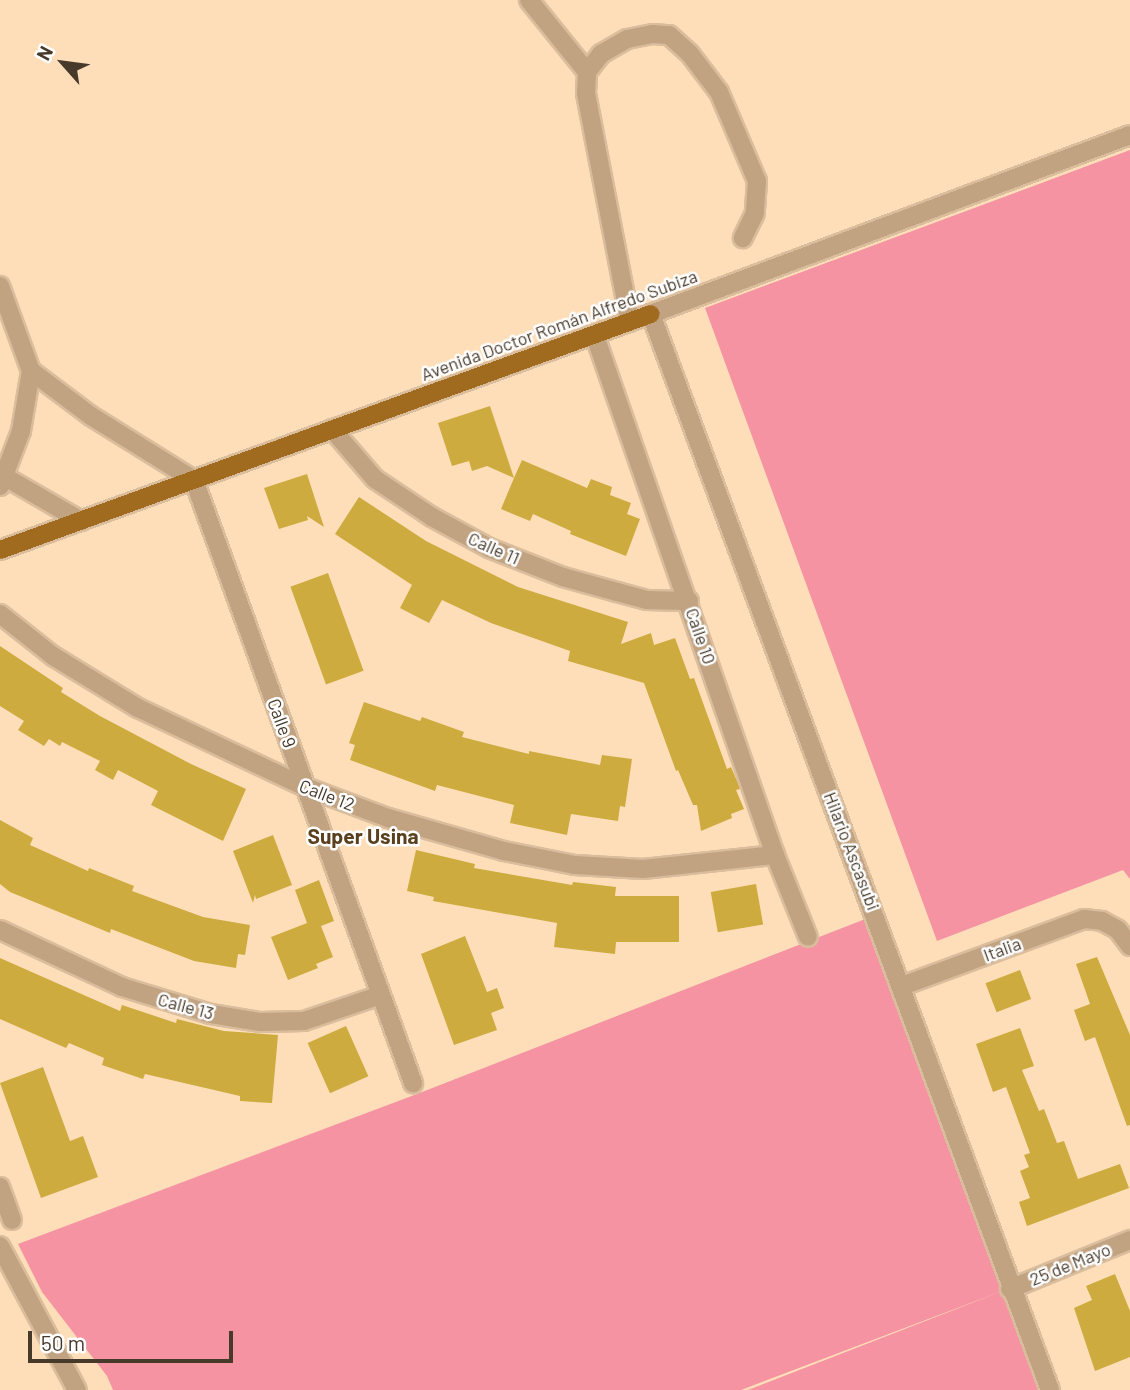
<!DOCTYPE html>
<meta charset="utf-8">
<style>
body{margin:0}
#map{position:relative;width:1130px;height:1390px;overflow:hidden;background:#fedeb9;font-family:Barlow,sans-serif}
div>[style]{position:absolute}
.green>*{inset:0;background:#f693a2}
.building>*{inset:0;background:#ceab3e;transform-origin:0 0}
.roads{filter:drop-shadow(2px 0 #d9bd9d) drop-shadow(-2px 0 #d9bd9d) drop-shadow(0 2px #d9bd9d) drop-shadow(0 -2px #d9bd9d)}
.minor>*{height:18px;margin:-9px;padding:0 9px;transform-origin:9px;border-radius:9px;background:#c1a381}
.major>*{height:18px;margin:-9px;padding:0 9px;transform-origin:9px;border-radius:9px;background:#a16b1f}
span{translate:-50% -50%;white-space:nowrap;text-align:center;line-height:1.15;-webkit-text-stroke:5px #fff;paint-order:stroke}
.street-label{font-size:18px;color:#473a2b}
.quarter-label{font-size:21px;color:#5a401f;font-weight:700}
.north{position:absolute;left:28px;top:28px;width:70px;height:70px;-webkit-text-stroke:5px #fff;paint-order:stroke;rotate:298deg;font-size:19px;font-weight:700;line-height:28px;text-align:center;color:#473a2b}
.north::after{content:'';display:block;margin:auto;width:24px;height:32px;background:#473a2b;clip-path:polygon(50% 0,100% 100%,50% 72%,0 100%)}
.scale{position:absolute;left:28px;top:1331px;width:205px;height:32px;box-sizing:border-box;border:4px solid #473a2b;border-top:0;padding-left:9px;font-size:21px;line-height:24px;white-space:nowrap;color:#473a2b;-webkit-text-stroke:5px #fff;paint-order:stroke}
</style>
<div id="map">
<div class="green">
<i style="clip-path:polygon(1130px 150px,1130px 879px,1123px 870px,937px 941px,705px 308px)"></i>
<i style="clip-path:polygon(873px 916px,1050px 1390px,748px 1390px,1005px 1290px,741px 1390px,113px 1390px,107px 1376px,42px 1292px,18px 1244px,417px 1094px)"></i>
</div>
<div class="building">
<i style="clip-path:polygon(490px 406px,514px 478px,522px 460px,587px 488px,591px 479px,612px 487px,610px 495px,631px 503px,627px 514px,640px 519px,626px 556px,570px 534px,571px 531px,533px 514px,530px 521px,501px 509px,514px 478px,487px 466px,472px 471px,469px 461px,452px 466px,438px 423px)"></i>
<i style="clip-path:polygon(307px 474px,324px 527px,307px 516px,308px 520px,279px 529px,264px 488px)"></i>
<i style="clip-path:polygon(359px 497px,426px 541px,518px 587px,628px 622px,621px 644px,651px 633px,654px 645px,675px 638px,690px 679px,694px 678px,727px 769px,731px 767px,738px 783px,740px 789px,736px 790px,744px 809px,731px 814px,732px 818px,701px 831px,697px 805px,693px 805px,678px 770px,676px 771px,644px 683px,568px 661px,570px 651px,491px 623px,442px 600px,429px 623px,400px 608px,412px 585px,335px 534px)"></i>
<i style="left:328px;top:573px;width:104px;height:40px;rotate:70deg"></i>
<i style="clip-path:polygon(0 646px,63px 688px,61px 692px,100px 716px,191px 764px,246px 789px,223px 841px,151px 805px,158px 791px,118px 770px,113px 780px,95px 770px,100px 761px,62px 742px,60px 746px,49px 739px,44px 746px,18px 730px,24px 721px,0 706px)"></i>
<i style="clip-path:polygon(364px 702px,420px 721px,422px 717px,464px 732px,462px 737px,529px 754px,529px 751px,600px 765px,602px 755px,632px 759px,625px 807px,620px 806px,618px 821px,571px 814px,567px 835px,510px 823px,514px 805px,437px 785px,435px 791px,350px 760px,355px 745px,349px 743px)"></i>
<i style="clip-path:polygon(0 820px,33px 838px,30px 845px,88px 871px,89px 868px,134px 886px,132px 891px,203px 917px,250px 925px,245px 955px,238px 954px,236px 968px,194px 961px,111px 929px,110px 933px,10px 892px,0 884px)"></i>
<i style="clip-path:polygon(273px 835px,292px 885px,256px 899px,255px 895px,253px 903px,233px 851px)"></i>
<i style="clip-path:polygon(416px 850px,475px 864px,474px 868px,572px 885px,573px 882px,616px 887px,615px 896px,679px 896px,679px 942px,616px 942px,615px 954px,554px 947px,557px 923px,433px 901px,434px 897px,407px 891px)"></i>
<i style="clip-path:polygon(319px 880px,334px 921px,321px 926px,333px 957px,316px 964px,318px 968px,288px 980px,271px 937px,307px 923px,295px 890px)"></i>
<i style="left:756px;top:884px;width:41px;height:46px;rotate:80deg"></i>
<i style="clip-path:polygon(465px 936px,487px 992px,497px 988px,504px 1008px,491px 1013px,497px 1030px,454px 1045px,421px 954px)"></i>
<i style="clip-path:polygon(1097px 957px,1130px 1035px,1130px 1125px,1127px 1126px,1095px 1037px,1085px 1041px,1074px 1010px,1090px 1004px,1076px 964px)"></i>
<i style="clip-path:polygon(0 958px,120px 1011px,122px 1005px,176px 1023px,177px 1019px,224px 1031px,278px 1035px,272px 1103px,240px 1101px,240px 1096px,145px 1074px,143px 1079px,102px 1065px,104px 1058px,69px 1043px,66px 1048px,0 1019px)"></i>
<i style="left:1020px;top:970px;width:31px;height:37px;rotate:69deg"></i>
<i style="left:346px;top:1026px;width:55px;height:42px;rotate:66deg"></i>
<i style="clip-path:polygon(1020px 1028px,1034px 1066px,1022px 1070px,1039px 1111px,1044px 1109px,1057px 1143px,1064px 1141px,1078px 1179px,1120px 1164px,1129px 1188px,1027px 1226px,1019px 1202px,1030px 1198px,1020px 1171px,1029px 1167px,1024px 1155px,1030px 1153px,1006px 1087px,993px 1092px,976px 1044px)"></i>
<i style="clip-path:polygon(43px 1067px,70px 1141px,83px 1136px,98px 1177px,41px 1198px,0 1083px)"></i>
<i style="clip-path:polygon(1115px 1274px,1130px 1311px,1130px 1357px,1095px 1371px,1074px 1308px,1092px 1300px,1086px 1286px)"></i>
</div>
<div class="roads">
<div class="minor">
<i style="left:529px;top:0;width:92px;rotate:51.1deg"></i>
<i style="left:0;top:286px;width:90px;rotate:70deg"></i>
<i style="left:630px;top:322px;width:233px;rotate:-100.9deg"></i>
<i style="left:586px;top:93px;width:21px;rotate:-87deg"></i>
<i style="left:587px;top:72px;width:23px;rotate:-52deg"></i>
<i style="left:601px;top:54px;width:30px;rotate:-30deg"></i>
<i style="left:627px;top:39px;width:26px;rotate:-11deg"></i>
<i style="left:653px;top:34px;width:16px;rotate:4deg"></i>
<i style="left:669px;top:35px;width:28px;rotate:42deg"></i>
<i style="left:690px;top:54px;width:48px;rotate:52.7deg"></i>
<i style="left:719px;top:92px;width:97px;rotate:66.9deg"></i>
<i style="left:757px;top:181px;width:32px;rotate:94deg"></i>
<i style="left:755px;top:213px;width:28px;rotate:116deg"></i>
<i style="left:595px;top:336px;width:549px;rotate:70.87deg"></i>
<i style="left:775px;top:855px;width:88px;rotate:68.1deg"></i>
<i style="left:332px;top:429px;width:66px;rotate:49.3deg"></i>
<i style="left:375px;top:479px;width:69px;rotate:33.7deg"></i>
<i style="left:432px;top:517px;width:65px;rotate:28.5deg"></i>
<i style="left:489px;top:548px;width:79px;rotate:21.4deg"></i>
<i style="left:563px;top:577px;width:56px;rotate:15.5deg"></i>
<i style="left:617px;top:592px;width:31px;rotate:15deg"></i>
<i style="left:647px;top:600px;width:42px;rotate:1.4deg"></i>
<i style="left:0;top:474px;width:94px;rotate:30.1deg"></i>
<i style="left:0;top:486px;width:59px;rotate:-69.1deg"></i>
<i style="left:21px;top:431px;width:61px;rotate:-80.5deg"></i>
<i style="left:31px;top:371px;width:75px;rotate:36.9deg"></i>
<i style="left:91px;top:416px;width:121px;rotate:31.9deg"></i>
<i style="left:194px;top:480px;width:642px;rotate:70.04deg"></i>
<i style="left:0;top:614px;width:68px;rotate:38.4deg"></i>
<i style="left:53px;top:656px;width:100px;rotate:31.5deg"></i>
<i style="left:138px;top:708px;width:185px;rotate:25.3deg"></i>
<i style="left:305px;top:787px;width:89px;rotate:20.5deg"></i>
<i style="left:388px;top:818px;width:121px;rotate:15.9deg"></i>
<i style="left:504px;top:851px;width:72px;rotate:11.2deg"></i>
<i style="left:575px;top:865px;width:68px;rotate:3.4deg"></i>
<i style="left:643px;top:869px;width:133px;rotate:-6.1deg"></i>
<i style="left:0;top:930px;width:135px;rotate:25deg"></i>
<i style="left:122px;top:987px;width:93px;rotate:16.9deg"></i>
<i style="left:211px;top:1014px;width:50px;rotate:9.3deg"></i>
<i style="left:260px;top:1022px;width:44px;rotate:-1.3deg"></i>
<i style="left:304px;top:1021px;width:81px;rotate:-18.7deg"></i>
<i style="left:902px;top:986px;width:194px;rotate:-20.2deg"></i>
<i style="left:1084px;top:919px;width:18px;rotate:6deg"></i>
<i style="left:1102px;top:921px;width:18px;rotate:29deg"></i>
<i style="left:1118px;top:930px;width:20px;rotate:53deg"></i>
<i style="left:0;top:1187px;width:35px;rotate:70deg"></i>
<i style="left:0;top:1246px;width:163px;rotate:61.9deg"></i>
<i style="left:1010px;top:1289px;width:130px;rotate:-22.2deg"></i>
<i style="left:1050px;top:1390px;width:1148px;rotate:-110.35deg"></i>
<i style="left:651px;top:314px;width:511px;rotate:-20.49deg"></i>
</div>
<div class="major">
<i style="left:0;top:550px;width:692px;rotate:-19.93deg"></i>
</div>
</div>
<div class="street-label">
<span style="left:559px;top:325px;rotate:-20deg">Avenida Doctor Román Alfredo Subiza</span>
<span style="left:494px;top:548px;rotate:24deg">Calle 11</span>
<span style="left:701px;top:636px;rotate:71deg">Calle 10</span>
<span style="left:282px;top:723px;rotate:70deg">Calle 9</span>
<span style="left:327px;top:795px;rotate:21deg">Calle 12</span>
<span style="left:852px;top:851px;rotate:69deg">Hilario Ascasubi</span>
<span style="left:1002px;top:949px;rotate:-20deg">Italia</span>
<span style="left:186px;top:1006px;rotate:15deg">Calle 13</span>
<span style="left:1070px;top:1264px;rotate:-22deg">25 de Mayo</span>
</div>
<div class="quarter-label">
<span style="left:363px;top:836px">Super Usina</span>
</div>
<div class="north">N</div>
<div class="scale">50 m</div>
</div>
